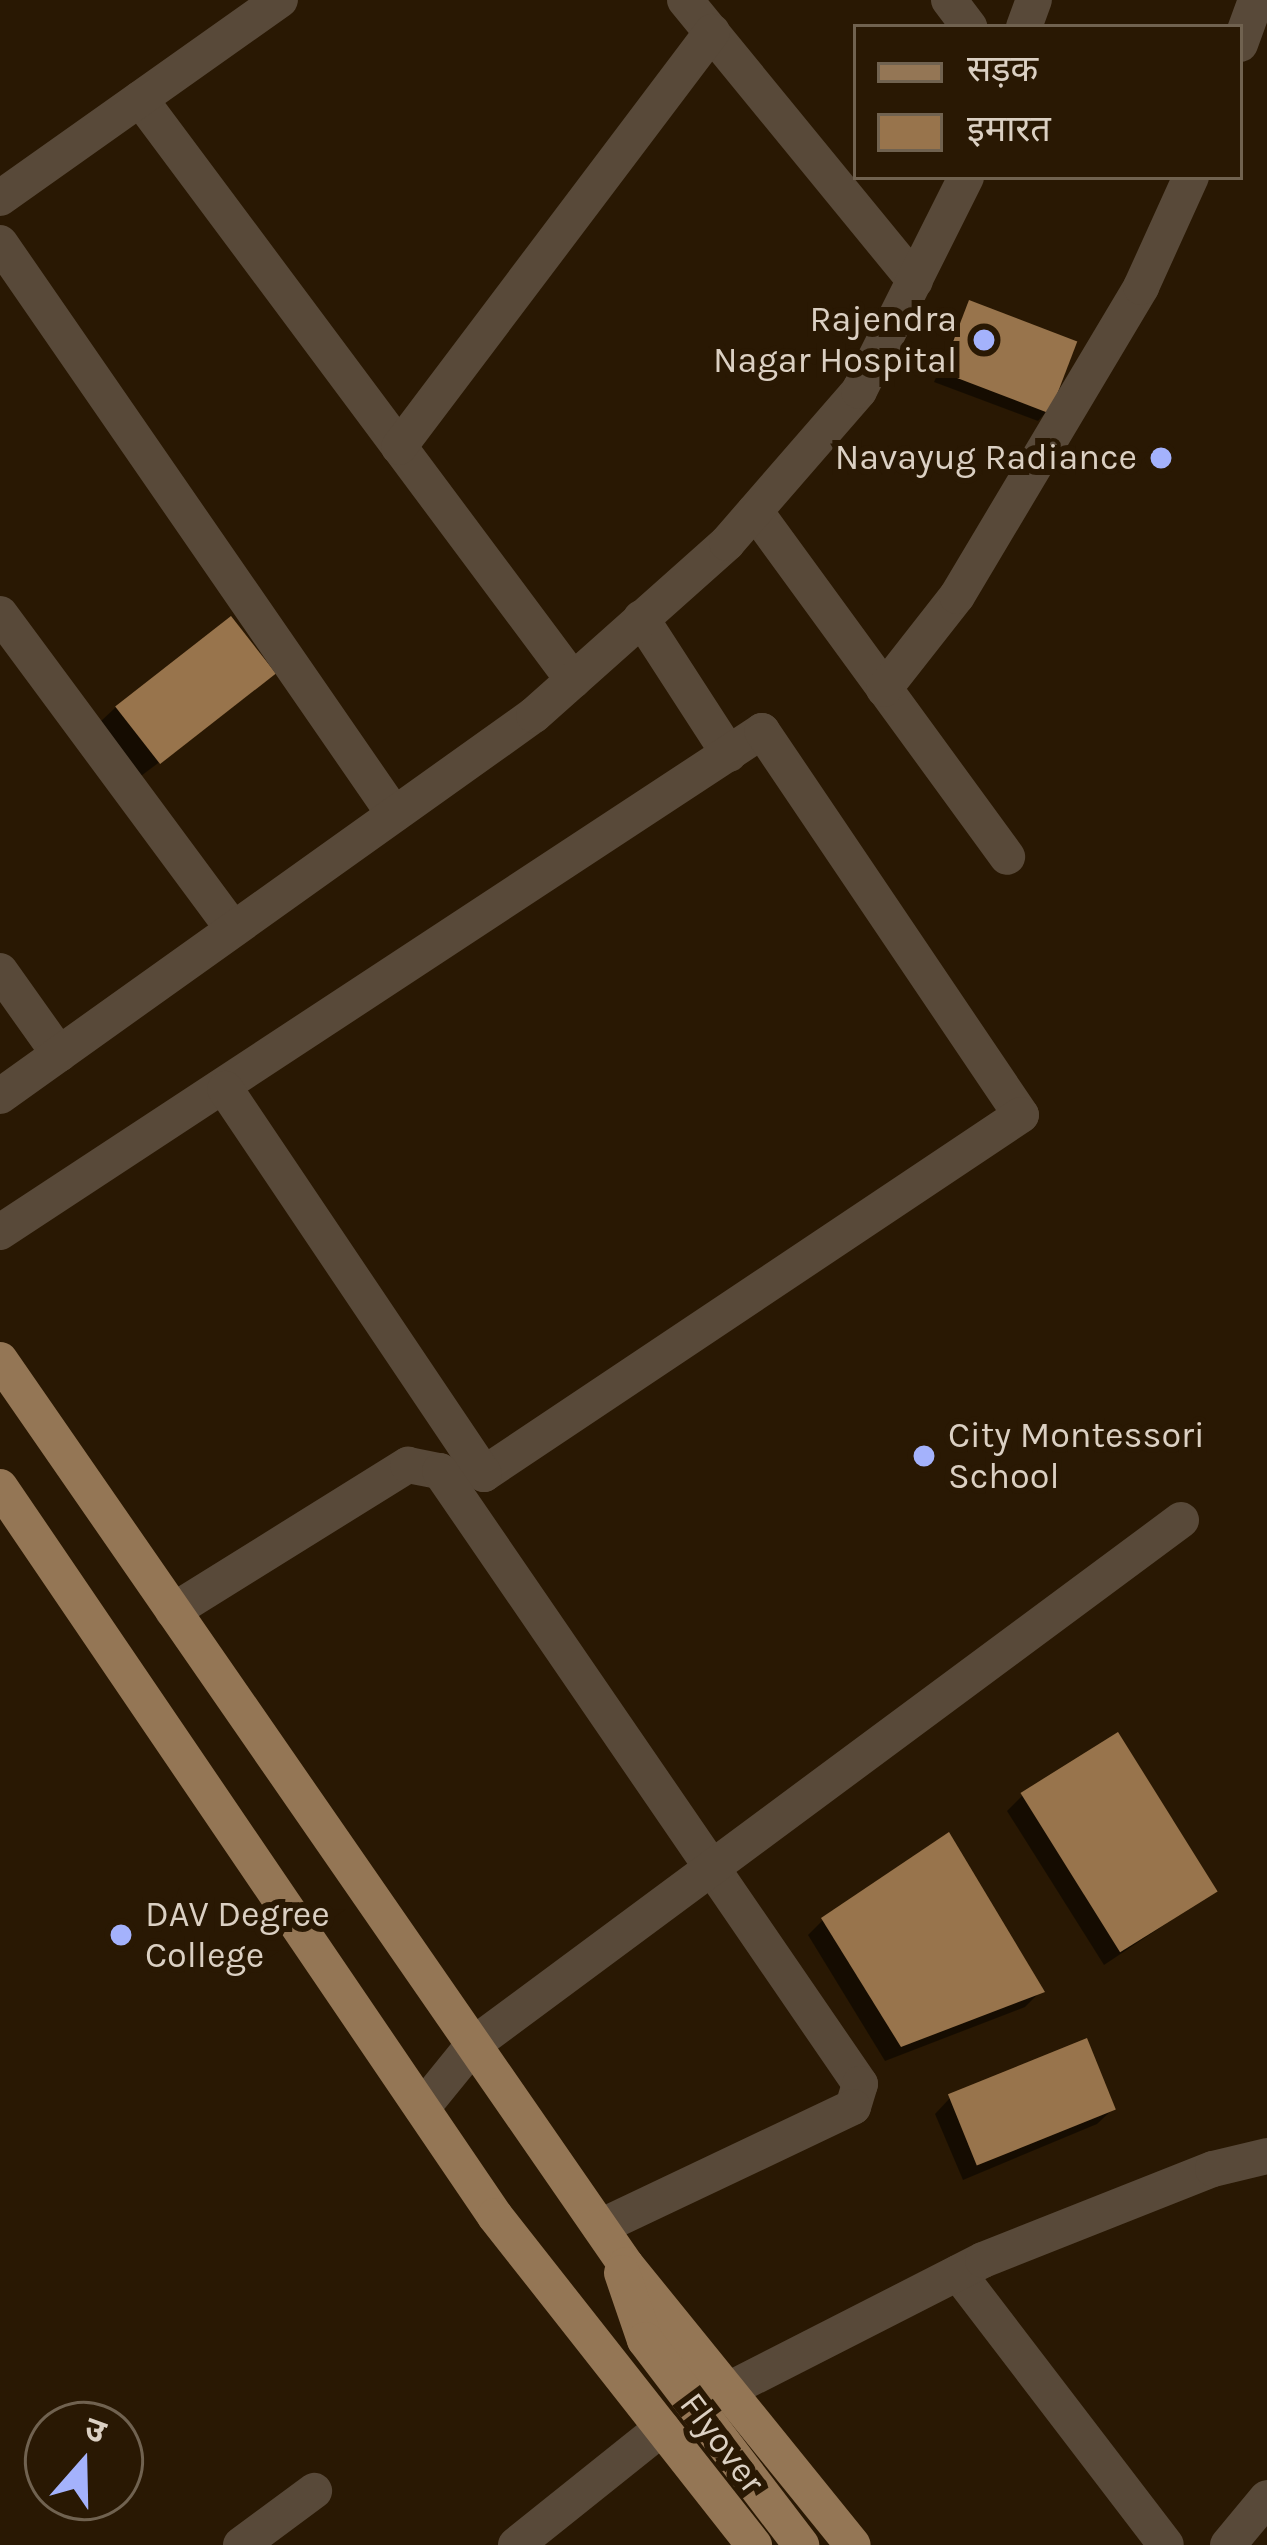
<!DOCTYPE html>
<meta charset="utf-8">
<style>
body{margin:0}
#map{position:relative;width:1267px;height:2545px;overflow:hidden;background:#291803;font-family:Karla,"Noto Sans Devanagari",sans-serif}
div>[style]{position:absolute}
.shadow>*{inset:0;background:#0007}
.building>*{inset:0;background:#98744c;transform-origin:0 0}
.minor>*{height:36px;margin:-18px;padding:0 18px;transform-origin:18px;border-radius:18px;background:#584939}
.major>*{height:36px;margin:-18px;padding:0 18px;transform-origin:18px;border-radius:18px;background:#947655}
.dots>*{width:33px;height:33px;translate:-50% -50%;box-sizing:border-box;border:6px solid #291803;border-radius:50%}
span{translate:-50% -50%;white-space:nowrap;text-align:center;line-height:1.15;-webkit-text-stroke:12px #291803;paint-order:stroke}
.poi-label{font-size:36px;color:#dbd0c3}
.right{translate:-100% -50%;text-align:right}
.left{translate:0 -50%;text-align:left}
.street-label{font-size:36px;color:#dbd0c3}
.legend{position:absolute;left:853px;top:24px;width:390px;height:156px;box-sizing:border-box;background:#291803;border:3px solid #706250;margin:0;padding:15px 21px;list-style:none;font-size:36px;color:#dbd0c3}
.legend li{display:flex;align-items:center;gap:24px;height:60px}
.legend b{width:60px;border:3px solid #706250}
.north{position:absolute;left:24px;top:2401px;width:120px;height:120px;box-sizing:border-box;background:#291803;border:3px solid #706250;border-radius:50%;rotate:20deg;font-size:33px;font-weight:700;line-height:48px;text-align:center;color:#dbd0c3}
.north::after{content:'';display:block;margin:auto;width:42px;height:54px;background:#a4b2fc;clip-path:polygon(50% 0,100% 100%,50% 72%,0 100%)}
</style>
<div id="map">
<div class="shadow">
<i style="clip-path:polygon(969px 304px,1048px 410px,1038px 421px,934px 382px)"></i>
<i style="clip-path:polygon(256px 689px,141px 776px,100px 722px,116px 707px)"></i>
<i style="clip-path:polygon(1023px 1795px,1215px 1891px,1104px 1965px,1007px 1811px)"></i>
<i style="clip-path:polygon(823px 1920px,1041px 1991px,1025px 2007px,885px 2061px,808px 1935px)"></i>
<i style="clip-path:polygon(950px 2098px,1113px 2109px,1097px 2124px,963px 2180px,935px 2114px)"></i>
</div>
<div class="building">
<i style="left:969px;top:300px;width:116px;height:77px;rotate:21deg"></i>
<i style="left:231px;top:616px;width:73px;height:147px;rotate:52deg"></i>
<i style="left:1118px;top:1732px;width:188px;height:115px;rotate:58deg"></i>
<i style="clip-path:polygon(949px 1832px,1045px 1992px,901px 2047px,821px 1918px)"></i>
<i style="left:1087px;top:2038px;width:77px;height:150px;rotate:68deg"></i>
</div>
<div class="minor">
<i style="left:685px;top:0;width:363px;rotate:50.7deg"></i>
<i style="left:949px;top:0;width:34px;rotate:53deg"></i>
<i style="left:1024px;top:27px;width:29px;rotate:-70deg"></i>
<i style="left:1240px;top:44px;width:47px;rotate:-70deg"></i>
<i style="left:140px;top:99px;width:725px;rotate:53.3deg"></i>
<i style="left:0;top:198px;width:343px;rotate:-35.3deg"></i>
<i style="left:0;top:243px;width:694px;rotate:55.39deg"></i>
<i style="left:399px;top:447px;width:520px;rotate:-52.98deg"></i>
<i style="left:755px;top:511px;width:428px;rotate:53.9deg"></i>
<i style="left:0;top:614px;width:392px;rotate:53.5deg"></i>
<i style="left:641px;top:618px;width:162px;rotate:57.1deg"></i>
<i style="left:884px;top:689px;width:118px;rotate:-51.9deg"></i>
<i style="left:957px;top:596px;width:360px;rotate:-59.2deg"></i>
<i style="left:1141px;top:287px;width:121px;rotate:-65.6deg"></i>
<i style="left:0;top:971px;width:102px;rotate:54.6deg"></i>
<i style="left:0;top:1096px;width:656px;rotate:-35.51deg"></i>
<i style="left:534px;top:715px;width:259px;rotate:-41.7deg"></i>
<i style="left:727px;top:543px;width:201px;rotate:-49deg"></i>
<i style="left:859px;top:391px;width:239px;rotate:-63.4deg"></i>
<i style="left:0;top:1232px;width:912px;rotate:-33.32deg"></i>
<i style="left:762px;top:731px;width:463px;rotate:56deg"></i>
<i style="left:1021px;top:1115px;width:646px;rotate:146.24deg"></i>
<i style="left:484px;top:1474px;width:464px;rotate:-123.9deg"></i>
<i style="left:173px;top:1611px;width:277px;rotate:-31.9deg"></i>
<i style="left:408px;top:1465px;width:33px;rotate:11deg"></i>
<i style="left:440px;top:1471px;width:743px;rotate:55.58deg"></i>
<i style="left:860px;top:2084px;width:24px;rotate:107deg"></i>
<i style="left:853px;top:2107px;width:280px;rotate:154.6deg"></i>
<i style="left:422px;top:2108px;width:82px;rotate:-50.9deg"></i>
<i style="left:474px;top:2044px;width:880px;rotate:-36.54deg"></i>
<i style="left:958px;top:2273px;width:342px;rotate:52.6deg"></i>
<i style="left:728px;top:2390px;width:286px;rotate:-27deg"></i>
<i style="left:983px;top:2260px;width:247px;rotate:-21.6deg"></i>
<i style="left:1213px;top:2169px;width:56px;rotate:-13.5deg"></i>
<i style="left:241px;top:2545px;width:91px;rotate:-36.5deg"></i>
<i style="left:516px;top:2545px;width:187px;rotate:-38.7deg"></i>
<i style="left:1228px;top:2545px;width:61px;rotate:-50.3deg"></i>
</div>
<div class="major">
<i style="left:0;top:1360px;width:1100px;rotate:55.33deg"></i>
<i style="left:626px;top:2265px;width:360px;rotate:51deg"></i>
<i style="left:0;top:1487px;width:881px;rotate:55.82deg"></i>
<i style="left:495px;top:2216px;width:419px;rotate:51.8deg"></i>
<i style="left:622px;top:2273px;width:71px;rotate:71.1deg"></i>
<i style="left:645px;top:2340px;width:258px;rotate:52.7deg"></i>
</div>
<div class="dots">
<i style="left:984px;top:340px;background:#a4b2fc"></i>
<i style="left:1161px;top:458px;background:#a4b2fc"></i>
<i style="left:924px;top:1456px;background:#a4b2fc"></i>
<i style="left:121px;top:1935px;background:#a4b2fc"></i>
</div>
<div class="poi-label">
<span class="right" style="left:957px;top:340px">Rajendra<br>Nagar Hospital</span>
<span class="right" style="left:1137px;top:458px">Navayug Radiance</span>
<span class="left" style="left:948px;top:1456px">City Montessori<br>School</span>
<span class="left" style="left:145px;top:1935px">DAV Degree<br>College</span>
</div>
<div class="street-label">
<span style="left:722px;top:2443px;rotate:53deg">Flyover</span>
</div>
<ul class="legend">
<li><b style="height:15px;background:#947655"></b>सड़क</li>
<li><b style="height:33px;background:#98744c"></b>इमारत</li>
</ul>
<div class="north">उ</div>
</div>
